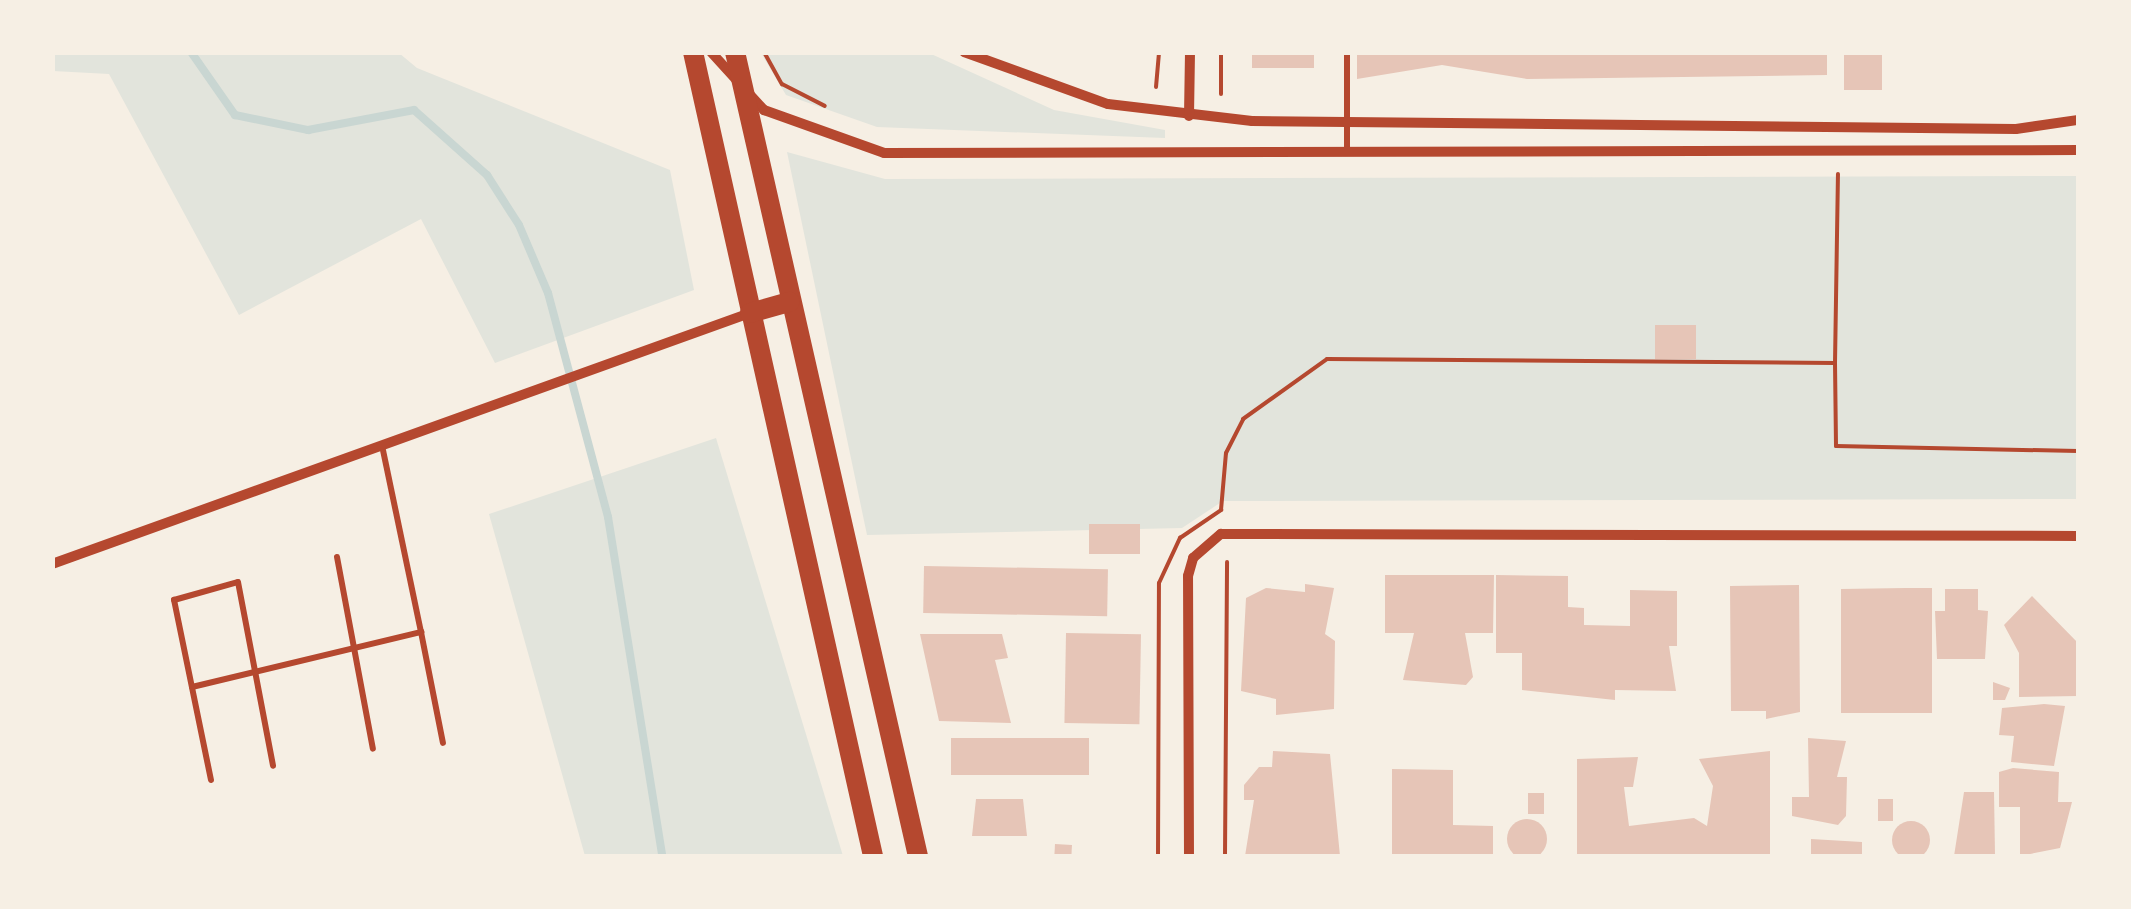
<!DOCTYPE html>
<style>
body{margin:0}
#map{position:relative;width:2131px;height:909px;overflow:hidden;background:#f6efe4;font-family:"Work Sans",sans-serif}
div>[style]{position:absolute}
.green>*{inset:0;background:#e2e4dc}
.stream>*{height:8px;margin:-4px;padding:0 4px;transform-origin:4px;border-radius:4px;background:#c9d6d2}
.building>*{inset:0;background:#e6c5b7;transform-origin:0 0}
.round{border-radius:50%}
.path>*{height:4px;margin:-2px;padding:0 2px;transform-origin:2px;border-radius:2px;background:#b5482f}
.service>*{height:6px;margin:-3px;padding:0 3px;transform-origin:3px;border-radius:3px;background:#b5482f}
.minor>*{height:10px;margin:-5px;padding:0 5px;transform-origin:5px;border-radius:5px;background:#b5482f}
.trunk>*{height:20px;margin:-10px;padding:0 10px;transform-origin:10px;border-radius:10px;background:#b5482f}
span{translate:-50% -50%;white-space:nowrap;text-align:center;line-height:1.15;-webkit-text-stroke:8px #f6efe4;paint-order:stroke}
.frame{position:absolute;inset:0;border:55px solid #f6efe4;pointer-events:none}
</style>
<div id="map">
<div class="green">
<i style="clip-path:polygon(52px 53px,399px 53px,417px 68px,670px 170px,694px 290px,495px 363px,421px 219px,239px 315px,109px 74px,53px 71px)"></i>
<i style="clip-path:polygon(761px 53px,929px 53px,1054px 110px,1165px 130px,1165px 138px,877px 127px,786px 95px)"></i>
<i style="clip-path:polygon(787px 152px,885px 179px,2078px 176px,2078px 499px,1223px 501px,1182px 528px,867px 535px)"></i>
<i style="clip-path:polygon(716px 438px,843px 856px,585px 856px,489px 514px)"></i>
</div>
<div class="stream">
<i style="left:191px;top:52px;width:77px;rotate:55.1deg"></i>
<i style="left:235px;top:115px;width:75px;rotate:11.6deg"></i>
<i style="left:308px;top:130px;width:108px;rotate:-10.7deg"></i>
<i style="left:414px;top:110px;width:98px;rotate:41.7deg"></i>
<i style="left:487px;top:175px;width:59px;rotate:57.4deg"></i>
<i style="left:519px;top:225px;width:74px;rotate:66.9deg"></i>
<i style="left:548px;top:293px;width:232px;rotate:75deg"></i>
<i style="left:608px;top:517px;width:343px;rotate:80.9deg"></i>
</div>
<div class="building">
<i style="left:1252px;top:52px;width:62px;height:16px"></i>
<i style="clip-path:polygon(1357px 52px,1827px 52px,1827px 75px,1527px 79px,1442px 65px,1357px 79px)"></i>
<i style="left:1844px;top:52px;width:38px;height:38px"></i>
<i style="left:1655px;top:325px;width:41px;height:34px"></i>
<i style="left:1089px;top:524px;width:51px;height:30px"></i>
<i style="left:924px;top:566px;width:184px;height:47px;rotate:1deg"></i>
<i style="clip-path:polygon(1385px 575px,1494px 575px,1493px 633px,1465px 633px,1473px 677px,1466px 685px,1403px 680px,1414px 633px,1385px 633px)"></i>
<i style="clip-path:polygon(1496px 575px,1568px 576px,1568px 607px,1584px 608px,1584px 625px,1630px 626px,1630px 590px,1677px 591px,1677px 646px,1669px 646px,1676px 691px,1615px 690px,1615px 700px,1522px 690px,1522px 653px,1496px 653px)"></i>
<i style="clip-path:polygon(1305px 584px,1334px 588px,1325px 634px,1335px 641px,1334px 709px,1276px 715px,1276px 699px,1241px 691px,1246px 598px,1266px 588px,1305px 592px)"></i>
<i style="clip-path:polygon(1799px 585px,1800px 712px,1766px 719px,1766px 711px,1731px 711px,1730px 586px)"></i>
<i style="clip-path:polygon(1905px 588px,1932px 588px,1932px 713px,1841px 713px,1841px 589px)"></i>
<i style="clip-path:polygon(1945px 589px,1978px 589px,1978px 610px,1988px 611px,1985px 659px,1937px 659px,1935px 611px,1945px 611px)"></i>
<i style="clip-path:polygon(2032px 596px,2078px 643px,2078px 696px,2019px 697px,2019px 653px,2004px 625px)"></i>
<i style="left:1066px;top:633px;width:75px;height:90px;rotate:1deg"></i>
<i style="clip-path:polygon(920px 634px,1002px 634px,1008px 658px,995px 660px,1011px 723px,939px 721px)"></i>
<i style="clip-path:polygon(1993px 682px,2010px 688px,2005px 700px,1993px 700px)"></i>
<i style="clip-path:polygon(2044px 704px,2065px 706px,2054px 766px,2011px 762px,2014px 736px,1999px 735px,2002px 708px)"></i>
<i style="left:951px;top:738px;width:138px;height:37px"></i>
<i style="clip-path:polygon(1808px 738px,1846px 741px,1837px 777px,1847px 777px,1846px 816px,1838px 825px,1792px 816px,1792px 797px,1809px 797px)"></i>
<i style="clip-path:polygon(1273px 751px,1330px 754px,1340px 856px,1245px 856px,1254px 800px,1244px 800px,1244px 785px,1259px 767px,1272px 767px)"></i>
<i style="clip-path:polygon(1770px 751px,1770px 856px,1577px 856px,1577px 759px,1638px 757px,1633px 787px,1624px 787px,1629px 826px,1694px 818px,1707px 826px,1713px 786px,1699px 759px)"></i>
<i style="clip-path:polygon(2013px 768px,2059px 772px,2058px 802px,2072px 802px,2060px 848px,2020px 856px,2020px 807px,1999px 807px,1999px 772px)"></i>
<i style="clip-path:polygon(1392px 769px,1453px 770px,1453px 825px,1493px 826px,1493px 856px,1392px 856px)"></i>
<i style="clip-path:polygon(1964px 792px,1994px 792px,1995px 856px,1954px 856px)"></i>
<i style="left:1528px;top:793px;width:16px;height:21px"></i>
<i style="clip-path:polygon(976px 799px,1023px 799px,1027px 836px,972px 836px)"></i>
<i style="left:1878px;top:799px;width:15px;height:22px"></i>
<i class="round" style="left:1507px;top:819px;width:40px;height:40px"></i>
<i class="round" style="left:1892px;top:821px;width:38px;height:38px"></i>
<i style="clip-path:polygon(1811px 839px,1862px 842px,1862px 856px,1811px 856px)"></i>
<i style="left:1055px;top:844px;width:17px;height:12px;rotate:3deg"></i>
</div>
<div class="path">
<i style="left:764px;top:52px;width:37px;rotate:61deg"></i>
<i style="left:782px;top:84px;width:48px;rotate:27.1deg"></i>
<i style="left:1221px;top:52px;width:42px;rotate:90deg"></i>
<i style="left:1156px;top:87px;width:35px;rotate:-85deg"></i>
<i style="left:1835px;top:363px;width:83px;rotate:89.3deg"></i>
<i style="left:1836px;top:446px;width:242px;rotate:1.2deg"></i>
<i style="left:1158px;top:856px;width:273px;rotate:-89.8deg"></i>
<i style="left:1159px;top:583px;width:50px;rotate:-65deg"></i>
<i style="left:1180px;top:538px;width:50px;rotate:-34.3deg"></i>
<i style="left:1221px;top:510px;width:57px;rotate:-85deg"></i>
<i style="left:1226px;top:453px;width:38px;rotate:-63deg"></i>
<i style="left:1243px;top:419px;width:103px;rotate:-35.5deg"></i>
<i style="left:1327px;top:359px;width:508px;rotate:0.45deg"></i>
<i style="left:1835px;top:363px;width:189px;rotate:-89.1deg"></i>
<i style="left:1225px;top:856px;width:294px;rotate:-89.6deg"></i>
</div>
<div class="service">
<i style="left:1347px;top:52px;width:97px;rotate:90deg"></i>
<i style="left:337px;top:557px;width:195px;rotate:79.4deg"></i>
<i style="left:421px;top:632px;width:113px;rotate:78.8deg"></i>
<i style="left:192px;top:687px;width:236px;rotate:-13.5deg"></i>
<i style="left:421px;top:632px;width:191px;rotate:-101.8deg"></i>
<i style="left:211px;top:780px;width:184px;rotate:-101.6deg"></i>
<i style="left:174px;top:600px;width:66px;rotate:-15.7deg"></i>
<i style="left:238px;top:582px;width:187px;rotate:79.2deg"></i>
</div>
<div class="minor">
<i style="left:711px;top:52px;width:79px;rotate:47.6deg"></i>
<i style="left:764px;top:110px;width:127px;rotate:19.7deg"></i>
<i style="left:884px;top:153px;width:1194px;rotate:-0.14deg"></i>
<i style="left:964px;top:52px;width:153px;rotate:19.9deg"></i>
<i style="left:1108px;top:104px;width:145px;rotate:6.7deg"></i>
<i style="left:1252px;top:121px;width:764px;rotate:0.6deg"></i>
<i style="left:2016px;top:129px;width:63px;rotate:-8.3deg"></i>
<i style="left:1189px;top:116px;width:64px;rotate:-89.1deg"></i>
<i style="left:52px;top:564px;width:742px;rotate:-19.78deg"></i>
<i style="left:1189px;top:856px;width:280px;rotate:-90.2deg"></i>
<i style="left:1188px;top:576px;width:19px;rotate:-74deg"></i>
<i style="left:1193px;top:558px;width:37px;rotate:-41deg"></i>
<i style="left:1221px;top:534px;width:857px;rotate:0.13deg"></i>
</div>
<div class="trunk">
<i style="left:693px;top:52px;width:824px;rotate:77.38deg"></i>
<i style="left:735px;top:52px;width:825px;rotate:77.18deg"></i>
<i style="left:750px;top:313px;width:41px;rotate:-15.8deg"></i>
</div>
<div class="frame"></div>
</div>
